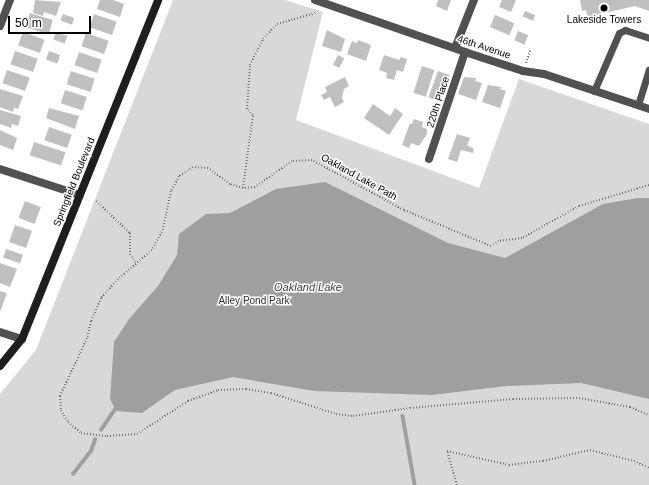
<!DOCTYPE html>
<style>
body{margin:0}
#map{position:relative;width:649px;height:485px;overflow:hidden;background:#fff;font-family:Arial,sans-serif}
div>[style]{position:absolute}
.green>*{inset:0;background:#d8d8d8}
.water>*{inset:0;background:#9f9f9f}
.stream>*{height:3.5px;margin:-1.75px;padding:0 1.75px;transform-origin:1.75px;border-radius:1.75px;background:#9f9f9f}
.building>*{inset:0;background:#c0c0c0;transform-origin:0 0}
.path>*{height:2px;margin-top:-1px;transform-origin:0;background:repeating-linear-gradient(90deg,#737373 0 1px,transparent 0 3px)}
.service>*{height:7px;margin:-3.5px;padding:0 3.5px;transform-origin:3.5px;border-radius:3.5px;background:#515151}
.minor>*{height:8px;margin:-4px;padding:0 4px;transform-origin:4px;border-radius:4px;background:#515151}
.secondary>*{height:8px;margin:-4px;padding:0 4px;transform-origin:4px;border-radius:4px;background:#1e1e1e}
.dots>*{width:11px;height:11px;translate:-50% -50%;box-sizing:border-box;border:2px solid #fff;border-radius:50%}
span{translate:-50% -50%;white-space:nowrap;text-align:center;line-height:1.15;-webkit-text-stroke:3px #fff;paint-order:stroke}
.poi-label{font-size:10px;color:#000}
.street-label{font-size:10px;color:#000}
.park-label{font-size:10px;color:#2f2f2f}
.water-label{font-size:11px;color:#404040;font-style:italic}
.scale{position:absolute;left:8px;top:16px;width:83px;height:18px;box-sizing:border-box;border:2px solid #000;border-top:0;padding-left:5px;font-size:12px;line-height:14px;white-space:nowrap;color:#000;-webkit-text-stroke:3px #fff;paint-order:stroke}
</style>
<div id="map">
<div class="green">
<i style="clip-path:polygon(173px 0,285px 0,323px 12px,296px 120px,479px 188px,519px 79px,649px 124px,649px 485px,0 485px,0 394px,36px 350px)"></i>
</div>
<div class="water">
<i style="clip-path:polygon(325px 182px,448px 243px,505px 258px,603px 204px,638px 198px,649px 198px,649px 399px,581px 383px,506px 386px,432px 395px,314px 391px,233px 377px,175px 390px,142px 413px,116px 411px,110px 399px,114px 342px,129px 319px,158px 286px,177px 255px,179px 234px,206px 214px,230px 213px,276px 189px)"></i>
</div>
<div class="stream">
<i style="left:403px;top:416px;width:70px;rotate:80.1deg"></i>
<i style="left:101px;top:430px;width:25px;rotate:-56deg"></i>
<i style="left:73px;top:474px;width:29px;rotate:-52deg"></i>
<i style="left:91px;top:451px;width:12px;rotate:-70deg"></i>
</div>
<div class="building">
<i style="clip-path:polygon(35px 0,61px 2px,56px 16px,44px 12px,43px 16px,33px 13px)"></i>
<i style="clip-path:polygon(100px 0,113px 0,124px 4px,120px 17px,97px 9px)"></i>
<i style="clip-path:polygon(438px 0,451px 0,447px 11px,436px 6px)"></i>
<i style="clip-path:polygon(502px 0,516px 0,511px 12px,499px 7px)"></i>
<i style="clip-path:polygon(580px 0,649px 0,649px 11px,635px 6px,588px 17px,586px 10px,582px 11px)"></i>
<i style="left:525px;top:11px;width:11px;height:6px;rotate:22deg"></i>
<i style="left:30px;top:13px;width:24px;height:15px;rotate:17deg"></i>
<i style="left:63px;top:14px;width:12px;height:7px;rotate:20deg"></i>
<i style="left:94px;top:14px;width:24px;height:14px;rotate:19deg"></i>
<i style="left:495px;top:15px;width:21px;height:13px;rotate:23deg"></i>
<i style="clip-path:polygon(327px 30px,345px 39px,341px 52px,322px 46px)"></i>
<i style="left:518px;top:31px;width:11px;height:10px;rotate:22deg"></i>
<i style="left:23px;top:32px;width:23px;height:14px;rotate:20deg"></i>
<i style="left:56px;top:32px;width:12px;height:8px;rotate:20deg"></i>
<i style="left:86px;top:33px;width:24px;height:14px;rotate:19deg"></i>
<i style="clip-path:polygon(358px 40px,371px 45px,366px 61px,347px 54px,352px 41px,357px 43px)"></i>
<i style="left:15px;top:51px;width:24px;height:14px;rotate:19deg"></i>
<i style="left:49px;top:51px;width:12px;height:9px;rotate:20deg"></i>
<i style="left:79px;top:52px;width:24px;height:14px;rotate:19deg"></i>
<i style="left:338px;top:55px;width:7px;height:11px;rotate:27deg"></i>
<i style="clip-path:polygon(384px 55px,399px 60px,401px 57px,407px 59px,403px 72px,397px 70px,394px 80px,386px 78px,387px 73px,379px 70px)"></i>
<i style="left:422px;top:66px;width:13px;height:28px;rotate:18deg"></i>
<i style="left:7px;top:70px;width:24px;height:14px;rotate:19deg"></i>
<i style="left:71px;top:71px;width:25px;height:14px;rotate:18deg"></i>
<i style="left:438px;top:71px;width:12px;height:28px;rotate:20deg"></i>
<i style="clip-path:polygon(345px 77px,349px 86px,344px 89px,342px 98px,344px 102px,335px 107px,330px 97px,324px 100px,321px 95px,327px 92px,325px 87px)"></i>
<i style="clip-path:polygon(464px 77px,476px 78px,475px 81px,482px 83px,476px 100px,458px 94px)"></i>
<i style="clip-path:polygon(488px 85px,501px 87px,500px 89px,506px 91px,500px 108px,482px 102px)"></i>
<i style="clip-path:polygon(0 89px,23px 96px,18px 109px,14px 108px,13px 112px,0 107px)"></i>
<i style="left:65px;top:90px;width:23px;height:14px;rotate:18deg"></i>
<i style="clip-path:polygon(373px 104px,390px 116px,395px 108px,403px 114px,389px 135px,364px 118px)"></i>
<i style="clip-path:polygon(49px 108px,79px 116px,75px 129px,46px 118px)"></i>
<i style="clip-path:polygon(0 110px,21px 116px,18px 126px,12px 124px,11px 128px,0 124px)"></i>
<i style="clip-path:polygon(414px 119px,423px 122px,422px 127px,427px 129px,427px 134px,419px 146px,411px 143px,409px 148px,402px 145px,410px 123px,412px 124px)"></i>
<i style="left:49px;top:127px;width:24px;height:14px;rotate:19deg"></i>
<i style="clip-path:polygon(0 130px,17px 138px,13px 150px,0 145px)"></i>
<i style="clip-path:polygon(457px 134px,470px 138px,467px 145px,474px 149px,473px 153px,461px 150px,457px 162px,448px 159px)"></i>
<i style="left:34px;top:142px;width:33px;height:14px;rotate:18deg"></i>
<i style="left:25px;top:201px;width:17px;height:18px;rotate:21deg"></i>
<i style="left:15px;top:225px;width:18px;height:18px;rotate:19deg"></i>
<i style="left:6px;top:249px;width:18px;height:9px;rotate:19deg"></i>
<i style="clip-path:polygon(0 263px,17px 269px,10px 287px,0 283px)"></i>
<i style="clip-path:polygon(0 291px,7px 293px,0 312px)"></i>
</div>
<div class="path">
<i style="left:526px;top:63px;width:13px;rotate:-72deg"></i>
<i style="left:649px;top:185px;width:73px;rotate:163.3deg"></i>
<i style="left:579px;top:206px;width:65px;rotate:150.7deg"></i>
<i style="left:522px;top:238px;width:23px;rotate:173deg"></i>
<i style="left:499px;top:241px;width:9px;rotate:148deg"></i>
<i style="left:491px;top:246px;width:94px;rotate:-157.5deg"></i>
<i style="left:404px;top:210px;width:105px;rotate:-151.5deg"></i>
<i style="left:312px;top:160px;width:20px;rotate:177deg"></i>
<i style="left:292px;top:161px;width:45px;rotate:144.9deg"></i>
<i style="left:255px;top:187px;width:12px;rotate:175deg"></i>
<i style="left:243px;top:188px;width:14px;rotate:-163deg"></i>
<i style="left:230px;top:184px;width:27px;rotate:-144deg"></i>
<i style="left:208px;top:168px;width:15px;rotate:-176deg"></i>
<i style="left:193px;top:167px;width:17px;rotate:147deg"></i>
<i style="left:179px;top:176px;width:17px;rotate:118deg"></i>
<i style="left:171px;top:191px;width:39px;rotate:102deg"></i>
<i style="left:163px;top:229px;width:24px;rotate:118deg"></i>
<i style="left:152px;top:250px;width:45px;rotate:139.5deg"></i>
<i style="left:118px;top:279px;width:25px;rotate:132deg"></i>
<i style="left:101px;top:298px;width:25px;rotate:113deg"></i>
<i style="left:91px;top:321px;width:17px;rotate:103deg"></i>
<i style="left:87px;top:338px;width:64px;rotate:115deg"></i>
<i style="left:60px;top:396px;width:14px;rotate:86deg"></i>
<i style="left:61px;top:410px;width:14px;rotate:60deg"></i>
<i style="left:68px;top:422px;width:17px;rotate:40deg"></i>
<i style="left:81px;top:433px;width:26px;rotate:7deg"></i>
<i style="left:107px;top:436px;width:30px;rotate:-4deg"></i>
<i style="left:137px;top:434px;width:61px;rotate:-32.9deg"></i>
<i style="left:188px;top:401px;width:32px;rotate:-20deg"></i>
<i style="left:218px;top:390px;width:28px;rotate:-2deg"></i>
<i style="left:246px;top:389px;width:25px;rotate:9deg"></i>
<i style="left:271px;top:393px;width:68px;rotate:17.9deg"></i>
<i style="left:336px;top:414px;width:17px;rotate:7deg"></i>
<i style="left:353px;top:416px;width:58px;rotate:-8deg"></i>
<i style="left:410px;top:408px;width:103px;rotate:-5deg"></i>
<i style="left:513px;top:399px;width:66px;rotate:-0.9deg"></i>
<i style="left:579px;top:398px;width:52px;rotate:10deg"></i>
<i style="left:630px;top:407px;width:21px;rotate:23deg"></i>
<i style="left:243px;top:188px;width:74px;rotate:-82.2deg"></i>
<i style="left:253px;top:115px;width:8px;rotate:-135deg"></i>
<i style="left:247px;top:109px;width:44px;rotate:-86.1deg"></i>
<i style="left:250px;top:65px;width:29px;rotate:-63deg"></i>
<i style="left:263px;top:39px;width:21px;rotate:-47deg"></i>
<i style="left:277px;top:24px;width:40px;rotate:-16deg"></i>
<i style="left:96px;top:201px;width:47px;rotate:43.3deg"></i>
<i style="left:130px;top:233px;width:21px;rotate:90deg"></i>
<i style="left:130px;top:254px;width:11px;rotate:56deg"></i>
<i style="left:457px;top:485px;width:35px;rotate:-106deg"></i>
<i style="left:447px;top:451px;width:64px;rotate:12.7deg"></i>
<i style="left:509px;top:465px;width:34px;rotate:-7deg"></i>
<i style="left:543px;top:461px;width:48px;rotate:-13.2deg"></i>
<i style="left:590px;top:450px;width:45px;rotate:14deg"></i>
<i style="left:634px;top:461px;width:17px;rotate:25deg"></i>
</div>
<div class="service">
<i style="left:594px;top:91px;width:63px;rotate:-66.7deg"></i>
<i style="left:619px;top:33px;width:7px;rotate:-27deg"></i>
<i style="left:625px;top:30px;width:25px;rotate:18deg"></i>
<i style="left:638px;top:105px;width:37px;rotate:-73deg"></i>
</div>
<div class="minor">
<i style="left:315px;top:0;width:159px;rotate:19.1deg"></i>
<i style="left:465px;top:52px;width:61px;rotate:18.1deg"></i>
<i style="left:523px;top:71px;width:21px;rotate:8deg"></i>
<i style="left:544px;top:74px;width:111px;rotate:18.4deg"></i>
<i style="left:0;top:26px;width:28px;rotate:-69deg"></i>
<i style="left:455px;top:48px;width:52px;rotate:-68.4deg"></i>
<i style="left:429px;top:159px;width:113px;rotate:-71.4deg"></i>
<i style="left:0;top:169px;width:84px;rotate:18deg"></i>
<i style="left:0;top:332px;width:23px;rotate:18deg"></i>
</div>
<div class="secondary">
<i style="left:0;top:366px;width:35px;rotate:-51deg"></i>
<i style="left:22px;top:339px;width:365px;rotate:-68.1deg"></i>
</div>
<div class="dots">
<i style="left:604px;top:8px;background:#000"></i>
</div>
<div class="poi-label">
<span style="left:604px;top:20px">Lakeside Towers</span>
</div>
<div class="street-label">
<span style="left:484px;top:47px;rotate:18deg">46th Avenue</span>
<span style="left:438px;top:102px;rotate:-72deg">220th Place</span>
<span style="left:359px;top:177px;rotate:29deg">Oakland Lake Path</span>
<span style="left:74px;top:182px;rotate:-68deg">Springfield Boulevard</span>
</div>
<div class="park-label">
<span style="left:254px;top:301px">Alley Pond Park</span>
</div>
<div class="water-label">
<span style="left:308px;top:287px">Oakland Lake</span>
</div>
<div class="scale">50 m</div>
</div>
